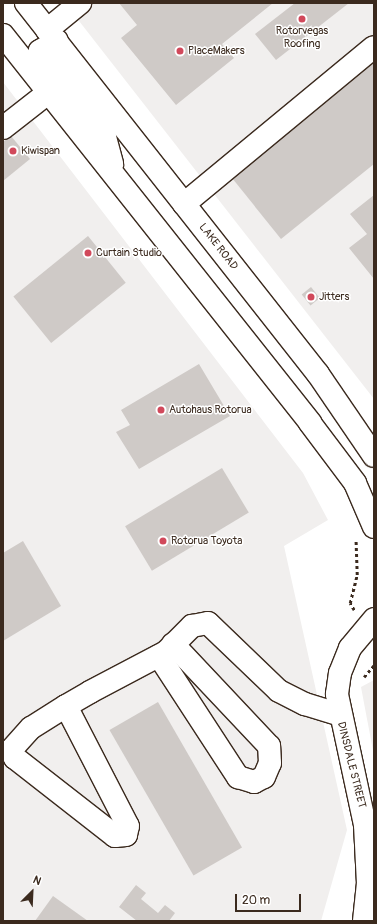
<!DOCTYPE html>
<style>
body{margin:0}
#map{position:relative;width:377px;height:924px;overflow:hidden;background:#fff;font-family:Pangolin,sans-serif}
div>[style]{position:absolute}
.built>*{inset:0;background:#f1efee}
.building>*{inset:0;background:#cfcac7;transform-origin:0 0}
.path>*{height:2.5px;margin-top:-1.25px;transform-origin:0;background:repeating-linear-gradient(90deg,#3b2a1e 0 3px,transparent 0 6px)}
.roads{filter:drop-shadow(1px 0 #3b2a1e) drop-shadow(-1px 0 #3b2a1e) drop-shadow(0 1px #3b2a1e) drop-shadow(0 -1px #3b2a1e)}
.minor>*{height:22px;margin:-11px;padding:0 11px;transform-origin:11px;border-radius:11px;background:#fff}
.major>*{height:22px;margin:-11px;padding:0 11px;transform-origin:11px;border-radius:11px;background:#fff}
.dots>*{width:11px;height:11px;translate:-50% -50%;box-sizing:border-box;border:2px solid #fff;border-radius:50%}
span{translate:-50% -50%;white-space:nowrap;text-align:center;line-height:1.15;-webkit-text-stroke:3px #fff;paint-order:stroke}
.poi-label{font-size:11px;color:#3b2a1e}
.left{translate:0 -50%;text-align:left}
.street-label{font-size:11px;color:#3b2a1e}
.frame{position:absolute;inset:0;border:4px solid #3b2a1e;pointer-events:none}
.north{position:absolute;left:12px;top:872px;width:40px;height:40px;-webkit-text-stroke:3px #fff;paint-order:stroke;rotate:24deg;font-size:11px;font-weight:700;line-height:16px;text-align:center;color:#3b2a1e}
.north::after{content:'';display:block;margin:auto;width:14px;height:18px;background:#3b2a1e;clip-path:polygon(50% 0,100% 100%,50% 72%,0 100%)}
.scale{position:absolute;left:235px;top:894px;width:66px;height:18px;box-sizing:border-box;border:2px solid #3b2a1e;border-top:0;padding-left:5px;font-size:12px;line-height:14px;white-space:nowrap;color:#3b2a1e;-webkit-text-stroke:3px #fff;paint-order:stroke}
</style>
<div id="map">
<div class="built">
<i style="clip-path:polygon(65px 3px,374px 3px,374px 399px)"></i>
<i style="clip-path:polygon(3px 82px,303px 473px,328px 520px,284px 546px,347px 830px,321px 921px,3px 921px)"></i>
<i style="clip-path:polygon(374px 680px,374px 756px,361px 687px)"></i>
</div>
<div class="building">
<i style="clip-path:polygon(119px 3px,273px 3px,222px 44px,234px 58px,176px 105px,121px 38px,137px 25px)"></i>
<i style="clip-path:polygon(295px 3px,349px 3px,276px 60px,255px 34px)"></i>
<i style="clip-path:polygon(374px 55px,374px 164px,281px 239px,228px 173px)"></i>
<i style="clip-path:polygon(11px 136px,30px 159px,3px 181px,3px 142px)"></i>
<i style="clip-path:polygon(374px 195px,374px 279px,349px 248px,367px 234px,350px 214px)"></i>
<i style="left:88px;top:236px;width:60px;height:96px;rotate:51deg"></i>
<i style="left:311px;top:287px;width:14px;height:12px;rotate:51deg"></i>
<i style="clip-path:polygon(199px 364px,230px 416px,139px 469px,116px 432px,130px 425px,121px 410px)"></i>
<i style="left:222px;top:468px;width:52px;height:113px;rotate:59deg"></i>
<i style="clip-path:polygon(23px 541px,61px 606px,3px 641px,3px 553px)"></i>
<i style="left:158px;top:702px;width:168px;height:56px;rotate:60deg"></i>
<i style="clip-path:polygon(136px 885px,146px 893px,141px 899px,158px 913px,165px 905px,175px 913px,169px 921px,137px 921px,119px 907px)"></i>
<i style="clip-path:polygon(53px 896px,88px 921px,35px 921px)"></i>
</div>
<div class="path">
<i style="left:354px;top:610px;width:8px;rotate:-120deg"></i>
<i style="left:350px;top:603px;width:29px;rotate:-76deg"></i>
<i style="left:357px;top:575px;width:35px;rotate:-92deg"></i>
<i style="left:364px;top:677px;width:16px;rotate:-50deg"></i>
</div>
<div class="roads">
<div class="minor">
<i style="left:47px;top:30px;width:43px;rotate:-39.3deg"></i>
<i style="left:3px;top:128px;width:58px;rotate:-38deg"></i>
<i style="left:184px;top:204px;width:246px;rotate:-39.6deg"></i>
<i style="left:159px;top:656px;width:145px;rotate:56.9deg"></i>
<i style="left:238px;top:777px;width:17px;rotate:17deg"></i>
<i style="left:254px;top:782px;width:11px;rotate:-27deg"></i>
<i style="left:264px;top:777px;width:15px;rotate:-67deg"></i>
<i style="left:270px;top:763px;width:17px;rotate:-93deg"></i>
<i style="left:269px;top:746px;width:140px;rotate:-133.3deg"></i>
<i style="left:66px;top:706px;width:135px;rotate:62.7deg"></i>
<i style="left:128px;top:826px;width:9px;rotate:103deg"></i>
<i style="left:126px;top:835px;width:11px;rotate:175deg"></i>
<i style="left:115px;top:836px;width:127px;rotate:-142deg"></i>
<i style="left:15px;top:758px;width:9px;rotate:-117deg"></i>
<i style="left:11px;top:750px;width:30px;rotate:-48deg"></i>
<i style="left:31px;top:728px;width:41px;rotate:-32.2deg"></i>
<i style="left:66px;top:706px;width:28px;rotate:-30deg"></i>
<i style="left:90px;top:692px;width:86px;rotate:-27.8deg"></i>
<i style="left:166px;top:652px;width:37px;rotate:-45deg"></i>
<i style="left:192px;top:626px;width:16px;rotate:-11deg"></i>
<i style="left:208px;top:623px;width:98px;rotate:43.8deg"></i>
<i style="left:279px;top:691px;width:29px;rotate:27deg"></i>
<i style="left:305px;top:704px;width:34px;rotate:17deg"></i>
<i style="left:364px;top:921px;width:37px;rotate:-84deg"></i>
<i style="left:368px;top:884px;width:59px;rotate:-92.9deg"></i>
<i style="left:365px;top:825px;width:134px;rotate:-102.1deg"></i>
<i style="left:337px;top:694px;width:21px;rotate:-82deg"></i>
<i style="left:340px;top:673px;width:27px;rotate:-68deg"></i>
<i style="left:350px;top:648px;width:38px;rotate:-50deg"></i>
</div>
<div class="major">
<i style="left:26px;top:3px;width:472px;rotate:51.8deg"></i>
<i style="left:318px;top:374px;width:99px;rotate:55.7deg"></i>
<i style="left:3px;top:35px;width:495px;rotate:51.6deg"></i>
<i style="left:310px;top:423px;width:75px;rotate:53.1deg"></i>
<i style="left:355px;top:483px;width:48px;rotate:66.6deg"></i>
<i style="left:57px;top:41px;width:20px;rotate:150deg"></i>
<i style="left:40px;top:51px;width:108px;rotate:52.9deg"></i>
<i style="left:105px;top:137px;width:28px;rotate:75deg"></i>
</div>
</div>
<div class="dots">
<i style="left:302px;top:19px;background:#d1495b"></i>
<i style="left:180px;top:51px;background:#d1495b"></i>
<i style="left:13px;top:151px;background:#d1495b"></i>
<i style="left:88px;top:253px;background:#d1495b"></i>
<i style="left:311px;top:297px;background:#d1495b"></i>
<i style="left:161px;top:410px;background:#d1495b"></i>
<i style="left:163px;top:541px;background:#d1495b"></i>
</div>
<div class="poi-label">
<span style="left:302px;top:38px">Rotorvegas<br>Roofing</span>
<span class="left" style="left:188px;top:51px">PlaceMakers</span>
<span class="left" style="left:21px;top:151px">Kiwispan</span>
<span class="left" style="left:96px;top:253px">Curtain Studio</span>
<span class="left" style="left:319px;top:297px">Jitters</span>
<span class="left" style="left:169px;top:410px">Autohaus Rotorua</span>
<span class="left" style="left:171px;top:541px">Rotorua Toyota</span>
</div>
<div class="street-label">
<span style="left:218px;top:247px;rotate:52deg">LAKE ROAD</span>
<span style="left:351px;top:765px;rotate:76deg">DINSDALE STREET</span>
</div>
<div class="frame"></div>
<div class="north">N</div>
<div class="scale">20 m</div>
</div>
